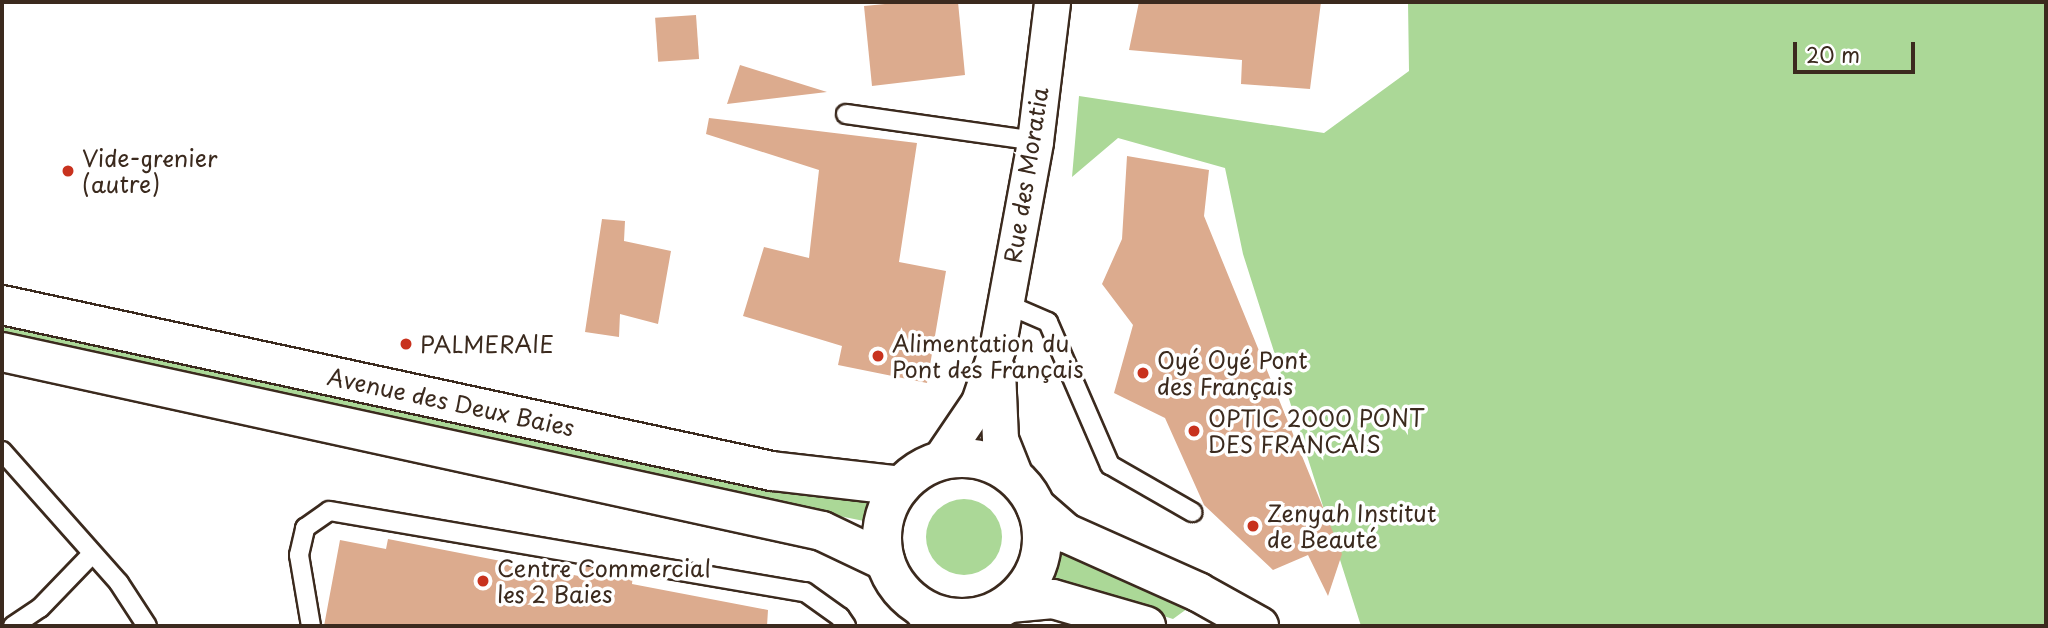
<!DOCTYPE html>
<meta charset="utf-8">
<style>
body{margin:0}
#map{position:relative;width:2048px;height:628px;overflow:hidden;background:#fff;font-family:"Playpen Sans",sans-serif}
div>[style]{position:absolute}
.green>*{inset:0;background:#abd897}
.round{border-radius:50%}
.building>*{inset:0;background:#dcab8e;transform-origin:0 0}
.roads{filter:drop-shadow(2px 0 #3b2a1e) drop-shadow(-2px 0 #3b2a1e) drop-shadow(0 2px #3b2a1e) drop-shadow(0 -2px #3b2a1e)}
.lane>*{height:18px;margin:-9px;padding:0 9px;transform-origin:9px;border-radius:9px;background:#fff}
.street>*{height:35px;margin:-17.5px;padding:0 17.5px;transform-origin:17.5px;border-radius:17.5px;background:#fff}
.primary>*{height:38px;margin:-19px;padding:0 19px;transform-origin:19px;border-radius:19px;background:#fff}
.primary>.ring{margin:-19px;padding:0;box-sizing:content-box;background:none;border:38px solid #fff;border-radius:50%}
.dots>*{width:19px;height:19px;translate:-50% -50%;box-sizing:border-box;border:4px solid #fff;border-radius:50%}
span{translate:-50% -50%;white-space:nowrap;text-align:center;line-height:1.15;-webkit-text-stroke:7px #fff;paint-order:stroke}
.poi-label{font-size:23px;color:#3b2a1e}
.left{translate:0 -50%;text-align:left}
.street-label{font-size:23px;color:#3b2a1e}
.frame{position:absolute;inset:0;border:4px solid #3b2a1e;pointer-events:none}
.scale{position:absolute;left:1793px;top:42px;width:122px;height:32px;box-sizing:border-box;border:4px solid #3b2a1e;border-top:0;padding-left:9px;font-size:21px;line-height:24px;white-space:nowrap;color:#3b2a1e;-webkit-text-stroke:5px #fff;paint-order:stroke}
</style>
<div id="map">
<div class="green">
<i style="clip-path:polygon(1408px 2px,2046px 2px,2046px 626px,1361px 626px,1243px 254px,1225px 168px,1118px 138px,1072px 177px,1079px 96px,1324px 133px,1409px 71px)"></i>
<i style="clip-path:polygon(2px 327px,879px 496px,874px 523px,2px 348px)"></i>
<i class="round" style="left:926px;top:499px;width:76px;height:76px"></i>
<i style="clip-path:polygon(1058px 550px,1195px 603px,1173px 619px,1045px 579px)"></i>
</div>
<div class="building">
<i style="clip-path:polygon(906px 2px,958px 2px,965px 75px,872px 86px,864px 6px)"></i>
<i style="clip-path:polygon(1139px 2px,1321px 2px,1310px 89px,1241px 84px,1242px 60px,1129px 50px)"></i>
<i style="left:696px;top:15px;width:44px;height:41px;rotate:86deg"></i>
<i style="clip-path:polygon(740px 65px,827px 92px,727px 104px)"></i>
<i style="clip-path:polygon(709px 118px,917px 143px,899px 262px,946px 271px,927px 383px,838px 365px,842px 346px,743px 316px,764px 247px,809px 258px,819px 170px,706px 134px)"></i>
<i style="clip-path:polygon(1127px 156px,1209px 170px,1204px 216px,1342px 554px,1328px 596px,1308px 555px,1273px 570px,1204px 505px,1165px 418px,1114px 393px,1133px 325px,1102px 284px,1122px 239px)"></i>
<i style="clip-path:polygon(602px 219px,625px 221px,624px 241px,671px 251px,658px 324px,620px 314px,619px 337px,585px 332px)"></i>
<i style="clip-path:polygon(388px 539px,584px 577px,586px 566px,633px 574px,632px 584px,768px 610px,767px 626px,324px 626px,340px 540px,386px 549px)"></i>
</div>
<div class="roads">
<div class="lane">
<i style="left:846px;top:114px;width:191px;rotate:8.1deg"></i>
<i style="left:1004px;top:303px;width:48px;rotate:23.4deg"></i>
<i style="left:1048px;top:322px;width:156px;rotate:66.6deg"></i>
<i style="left:1110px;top:465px;width:95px;rotate:29.8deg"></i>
<i style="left:2px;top:451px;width:176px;rotate:48.4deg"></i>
<i style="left:119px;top:583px;width:51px;rotate:56.9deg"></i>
<i style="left:13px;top:626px;width:32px;rotate:-34deg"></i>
<i style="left:40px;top:608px;width:74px;rotate:-46.1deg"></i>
<i style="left:311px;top:626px;width:72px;rotate:-99.6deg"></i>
<i style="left:299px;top:555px;width:28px;rotate:-77deg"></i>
<i style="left:305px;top:528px;width:29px;rotate:-35deg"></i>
<i style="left:329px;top:511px;width:483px;rotate:9.7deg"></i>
<i style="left:805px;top:592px;width:43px;rotate:35.5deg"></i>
<i style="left:840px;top:617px;width:11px;rotate:56deg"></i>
</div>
<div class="street">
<i style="left:997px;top:370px;width:69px;rotate:87.5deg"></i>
<i style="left:1000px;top:439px;width:43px;rotate:68.2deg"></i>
<i style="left:939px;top:461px;width:71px;rotate:-55.9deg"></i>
<i style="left:979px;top:402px;width:56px;rotate:-71.2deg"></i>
<i style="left:997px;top:349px;width:211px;rotate:-79.6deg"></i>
<i style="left:1035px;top:141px;width:140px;rotate:-83deg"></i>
<i style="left:918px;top:605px;width:26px;rotate:53deg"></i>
<i style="left:989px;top:626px;width:15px;rotate:-74deg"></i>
</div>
<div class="primary">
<i style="left:2px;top:305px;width:788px;rotate:12.17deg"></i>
<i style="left:772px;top:471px;width:130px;rotate:6.6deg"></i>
<i style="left:2px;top:352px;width:839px;rotate:12.31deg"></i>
<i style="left:822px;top:531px;width:70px;rotate:25.5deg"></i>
<i class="ring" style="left:882px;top:458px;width:122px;height:122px"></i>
<i style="left:1036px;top:507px;width:40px;rotate:41deg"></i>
<i style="left:1066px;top:533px;width:145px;rotate:24.1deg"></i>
<i style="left:1198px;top:592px;width:70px;rotate:29.1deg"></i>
<i style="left:1010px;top:603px;width:43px;rotate:-5.3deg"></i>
<i style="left:1053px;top:599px;width:97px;rotate:16.2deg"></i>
</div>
</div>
<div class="dots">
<i style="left:68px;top:171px;background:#c8321e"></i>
<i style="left:406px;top:344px;background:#c8321e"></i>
<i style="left:878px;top:356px;background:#c8321e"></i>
<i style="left:1143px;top:373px;background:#c8321e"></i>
<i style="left:1194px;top:431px;background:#c8321e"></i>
<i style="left:1253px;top:526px;background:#c8321e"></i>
<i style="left:483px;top:581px;background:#c8321e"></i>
</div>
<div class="poi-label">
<span class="left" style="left:82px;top:171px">Vide-grenier<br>(autre)</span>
<span class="left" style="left:892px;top:356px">Alimentation du<br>Pont des Français</span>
<span class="left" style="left:420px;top:344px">PALMERAIE</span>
<span class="left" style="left:1157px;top:373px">Oyé Oyé Pont<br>des Français</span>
<span class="left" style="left:1208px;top:431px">OPTIC 2000 PONT<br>DES FRANCAIS</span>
<span class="left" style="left:1267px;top:526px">Zenyah Institut<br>de Beauté</span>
<span class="left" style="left:497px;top:581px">Centre Commercial<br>les 2 Baies</span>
</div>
<div class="street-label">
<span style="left:1026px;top:175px;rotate:-81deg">Rue des Moratia</span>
<span style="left:451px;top:402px;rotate:12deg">Avenue des Deux Baies</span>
</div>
<div class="frame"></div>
<div class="scale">20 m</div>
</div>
